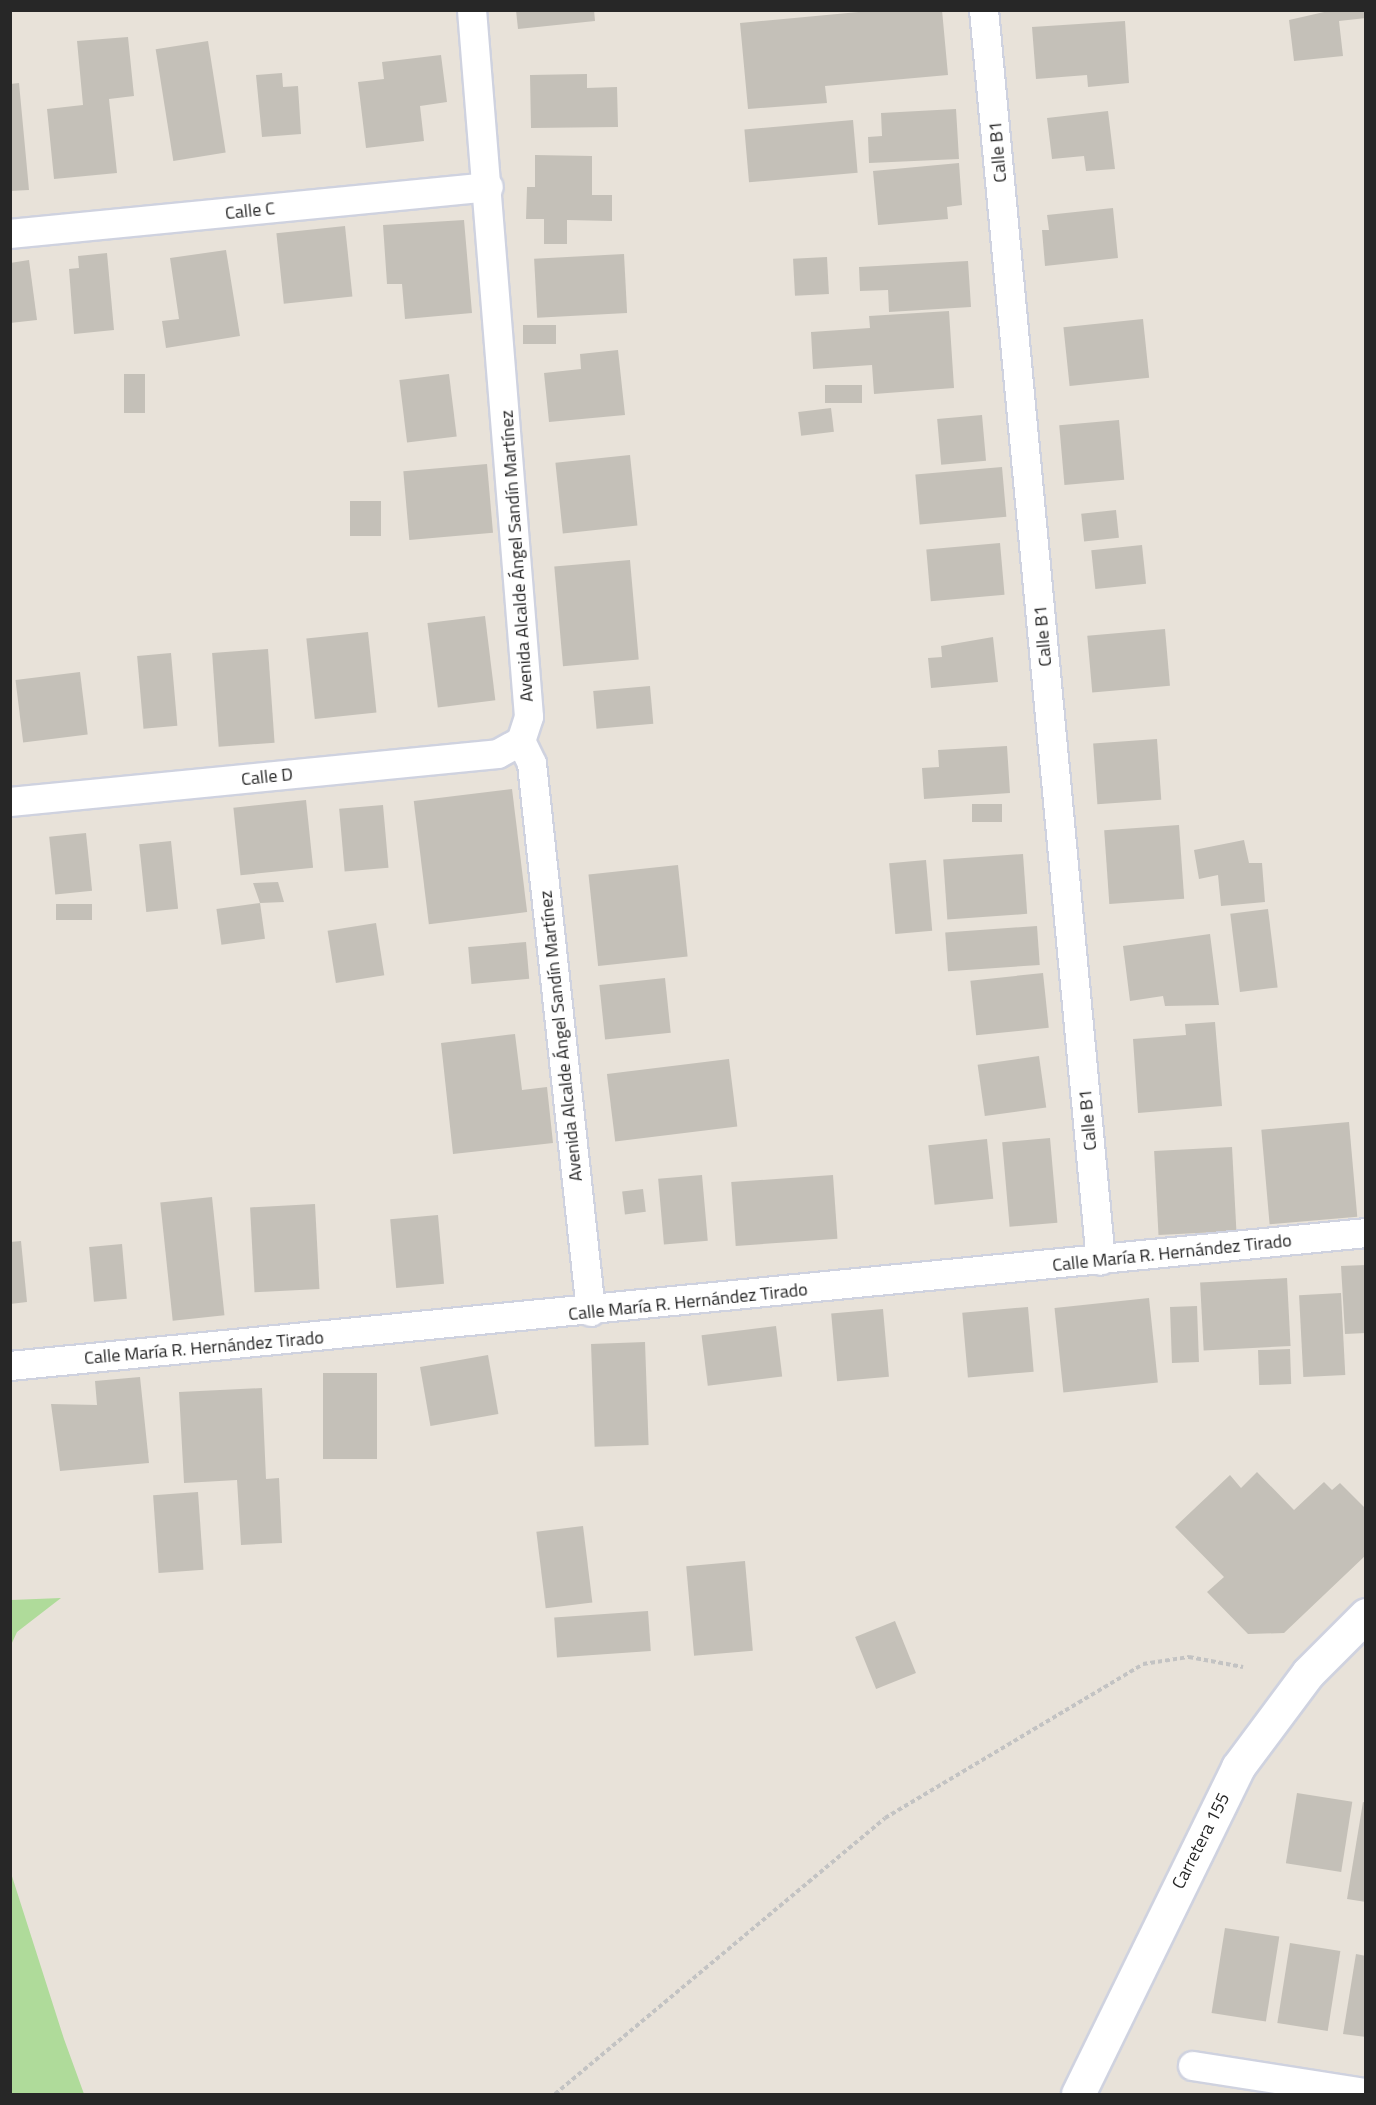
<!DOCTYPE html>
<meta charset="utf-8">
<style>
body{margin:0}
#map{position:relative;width:1376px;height:2105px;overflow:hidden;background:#e8e2d9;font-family:"Titillium Web",sans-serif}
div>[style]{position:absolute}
.green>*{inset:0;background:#afdb9a}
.building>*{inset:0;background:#c4c0b8;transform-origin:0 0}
.path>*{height:4px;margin-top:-2px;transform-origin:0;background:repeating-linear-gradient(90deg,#c3c3c3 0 4.5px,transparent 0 7.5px)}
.roads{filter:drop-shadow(2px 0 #cfd2df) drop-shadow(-2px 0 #cfd2df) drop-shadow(0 2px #cfd2df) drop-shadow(0 -2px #cfd2df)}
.street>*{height:28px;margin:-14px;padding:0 14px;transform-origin:14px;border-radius:14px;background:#fff}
.secondary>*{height:33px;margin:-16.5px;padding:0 16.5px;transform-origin:16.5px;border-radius:16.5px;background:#fff}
span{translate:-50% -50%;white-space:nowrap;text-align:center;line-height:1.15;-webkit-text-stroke:4.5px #fff;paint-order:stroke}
.street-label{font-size:18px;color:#272727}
.frame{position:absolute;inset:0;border:12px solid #272727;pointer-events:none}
</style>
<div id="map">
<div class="green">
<i style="clip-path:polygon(61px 1598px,17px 1632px,11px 1645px,11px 1600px)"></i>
<i style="clip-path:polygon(10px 1870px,64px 2039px,84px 2094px,11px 2094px)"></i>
</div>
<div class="building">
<i style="clip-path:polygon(516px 10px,594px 10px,595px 21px,518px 29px)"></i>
<i style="clip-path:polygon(880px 10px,942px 10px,948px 75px,825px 86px,827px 103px,748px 109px,740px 23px)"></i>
<i style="clip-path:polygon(1333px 10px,1366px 10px,1366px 18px,1339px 21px,1343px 56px,1294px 61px,1289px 20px)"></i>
<i style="clip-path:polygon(1125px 21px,1129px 83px,1088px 87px,1087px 75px,1036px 79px,1032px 27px)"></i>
<i style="clip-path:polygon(128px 37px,134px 96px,109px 99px,117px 173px,54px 179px,47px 109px,83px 105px,77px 41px)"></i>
<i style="left:208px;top:41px;width:113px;height:53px;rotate:81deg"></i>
<i style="clip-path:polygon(441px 55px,447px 102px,420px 106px,424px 141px,366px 148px,358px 82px,384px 79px,382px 62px)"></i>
<i style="clip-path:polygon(282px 73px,283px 87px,298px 86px,301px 134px,262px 137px,256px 75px)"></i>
<i style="clip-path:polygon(587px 74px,587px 88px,617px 87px,618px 127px,531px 128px,530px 75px)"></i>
<i style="clip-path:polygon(19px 83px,29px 190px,10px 191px,10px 84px)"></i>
<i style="clip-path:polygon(956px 109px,959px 159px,869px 163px,868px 137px,882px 136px,881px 113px)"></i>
<i style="clip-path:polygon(1108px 111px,1115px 169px,1086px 171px,1084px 156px,1052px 159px,1047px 118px)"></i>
<i style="left:853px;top:120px;width:53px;height:109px;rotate:85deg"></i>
<i style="clip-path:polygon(535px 155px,592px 156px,592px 195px,612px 195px,612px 221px,567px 220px,567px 244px,544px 244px,544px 219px,526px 219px,527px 187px,535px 187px)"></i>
<i style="clip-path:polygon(959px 163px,962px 205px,947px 207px,948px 219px,878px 225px,873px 171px)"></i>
<i style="clip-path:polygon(1113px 208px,1118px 258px,1045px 266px,1042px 230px,1049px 230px,1047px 215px)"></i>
<i style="clip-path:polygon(464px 220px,472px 313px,405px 319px,402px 284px,387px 284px,383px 225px)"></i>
<i style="left:345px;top:226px;width:71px;height:69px;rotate:84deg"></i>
<i style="clip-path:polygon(226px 250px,240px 336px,166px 348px,162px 321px,179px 319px,170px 258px)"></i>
<i style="clip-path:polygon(107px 253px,114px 330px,74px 334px,69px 269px,79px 268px,78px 256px)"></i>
<i style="left:624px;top:254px;width:59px;height:90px;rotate:87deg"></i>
<i style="left:827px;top:257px;width:37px;height:34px;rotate:87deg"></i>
<i style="clip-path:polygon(29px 260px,37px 320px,10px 323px,10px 263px)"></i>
<i style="clip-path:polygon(968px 261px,971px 307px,889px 312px,888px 290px,860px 291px,859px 267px)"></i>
<i style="clip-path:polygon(949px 311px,954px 388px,874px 394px,872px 365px,813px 369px,811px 332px,870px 328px,869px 316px)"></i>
<i style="left:1143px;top:319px;width:59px;height:80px;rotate:84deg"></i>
<i style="left:556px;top:325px;width:19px;height:33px;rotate:90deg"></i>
<i style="clip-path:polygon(618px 350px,625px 415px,549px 422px,544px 373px,581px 369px,580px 354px)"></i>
<i style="left:124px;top:374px;width:21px;height:39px"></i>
<i style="left:449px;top:374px;width:63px;height:50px;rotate:83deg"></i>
<i style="left:862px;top:385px;width:18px;height:37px;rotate:90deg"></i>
<i style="left:831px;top:408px;width:24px;height:33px;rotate:83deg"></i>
<i style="left:982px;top:415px;width:46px;height:45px;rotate:85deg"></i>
<i style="left:1119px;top:420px;width:60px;height:60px;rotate:85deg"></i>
<i style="left:630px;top:455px;width:71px;height:75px;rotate:84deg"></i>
<i style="left:487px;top:464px;width:69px;height:84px;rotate:85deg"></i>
<i style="left:1002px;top:467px;width:50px;height:87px;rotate:85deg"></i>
<i style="left:350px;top:501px;width:31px;height:35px"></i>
<i style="left:1116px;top:510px;width:28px;height:35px;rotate:84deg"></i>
<i style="left:1000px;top:543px;width:52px;height:74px;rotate:85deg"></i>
<i style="left:1142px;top:545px;width:39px;height:51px;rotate:84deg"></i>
<i style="left:630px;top:560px;width:100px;height:76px;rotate:85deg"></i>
<i style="left:485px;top:616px;width:85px;height:58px;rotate:83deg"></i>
<i style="left:1165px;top:629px;width:57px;height:78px;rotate:85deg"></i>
<i style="left:368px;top:632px;width:81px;height:62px;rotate:84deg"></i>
<i style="clip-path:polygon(993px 637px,998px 682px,931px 688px,928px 658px,942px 657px,941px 646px)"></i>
<i style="left:268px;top:649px;width:94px;height:56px;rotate:86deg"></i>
<i style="left:171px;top:653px;width:73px;height:34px;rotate:85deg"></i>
<i style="left:80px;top:672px;width:63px;height:65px;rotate:83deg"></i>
<i style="left:650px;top:686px;width:38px;height:57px;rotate:85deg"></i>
<i style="left:1157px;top:739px;width:61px;height:64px;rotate:86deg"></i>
<i style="clip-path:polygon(1007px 746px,1010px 793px,924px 799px,922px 768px,939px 767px,938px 750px)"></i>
<i style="left:512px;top:789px;width:124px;height:99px;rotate:83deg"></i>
<i style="left:306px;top:800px;width:68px;height:73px;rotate:84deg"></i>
<i style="left:972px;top:804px;width:30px;height:18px"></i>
<i style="left:383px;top:805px;width:63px;height:44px;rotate:85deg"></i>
<i style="left:1179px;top:825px;width:74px;height:75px;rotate:86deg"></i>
<i style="left:86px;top:833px;width:58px;height:37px;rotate:84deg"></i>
<i style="clip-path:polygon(1244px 840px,1249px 863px,1262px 863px,1265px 902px,1221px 906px,1218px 875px,1199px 879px,1194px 850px)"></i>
<i style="left:171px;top:841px;width:68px;height:32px;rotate:84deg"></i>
<i style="left:1023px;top:854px;width:60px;height:80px;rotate:86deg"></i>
<i style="left:926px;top:860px;width:71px;height:37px;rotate:85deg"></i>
<i style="left:678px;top:865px;width:92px;height:90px;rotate:84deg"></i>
<i style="clip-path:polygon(278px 882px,284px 902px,260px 903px,253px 883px)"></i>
<i style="left:260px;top:903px;width:36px;height:44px;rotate:82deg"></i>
<i style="left:92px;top:904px;width:16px;height:36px;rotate:90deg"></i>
<i style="left:1268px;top:909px;width:79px;height:38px;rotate:83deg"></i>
<i style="left:376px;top:923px;width:53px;height:49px;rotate:81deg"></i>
<i style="left:1037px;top:926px;width:39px;height:92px;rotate:86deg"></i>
<i style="clip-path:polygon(1210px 934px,1219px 1005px,1165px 1006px,1163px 996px,1130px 1001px,1123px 946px)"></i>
<i style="left:526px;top:942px;width:37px;height:58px;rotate:85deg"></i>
<i style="left:1043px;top:973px;width:55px;height:73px;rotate:84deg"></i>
<i style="left:665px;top:978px;width:55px;height:66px;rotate:84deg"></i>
<i style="clip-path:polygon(1215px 1022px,1222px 1106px,1138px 1113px,1133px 1039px,1186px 1035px,1185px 1024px)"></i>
<i style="clip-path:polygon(515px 1034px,522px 1090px,547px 1087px,553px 1143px,453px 1154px,441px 1043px)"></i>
<i style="left:1039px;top:1056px;width:52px;height:62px;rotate:82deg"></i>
<i style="left:729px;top:1059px;width:68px;height:123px;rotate:83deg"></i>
<i style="left:1349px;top:1122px;width:95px;height:88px;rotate:85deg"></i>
<i style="left:1050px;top:1138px;width:85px;height:48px;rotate:85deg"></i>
<i style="left:987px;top:1139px;width:60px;height:59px;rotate:84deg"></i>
<i style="left:1232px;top:1147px;width:84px;height:78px;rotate:87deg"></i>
<i style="left:702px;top:1175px;width:66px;height:44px;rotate:85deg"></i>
<i style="left:833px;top:1175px;width:64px;height:102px;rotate:86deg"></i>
<i style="left:643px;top:1189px;width:23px;height:21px;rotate:83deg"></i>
<i style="left:212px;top:1197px;width:119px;height:52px;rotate:84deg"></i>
<i style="left:315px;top:1204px;width:85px;height:65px;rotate:87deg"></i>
<i style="left:438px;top:1215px;width:69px;height:48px;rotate:85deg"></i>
<i style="clip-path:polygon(21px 1241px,27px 1302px,10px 1304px,10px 1242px)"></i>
<i style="left:122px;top:1244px;width:55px;height:33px;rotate:85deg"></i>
<i style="clip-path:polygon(1366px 1265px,1366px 1333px,1345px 1334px,1341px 1266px)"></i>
<i style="left:1287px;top:1278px;width:68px;height:87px;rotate:87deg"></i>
<i style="left:1341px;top:1293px;width:82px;height:42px;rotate:87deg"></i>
<i style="left:1149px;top:1298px;width:85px;height:95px;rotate:84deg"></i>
<i style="left:1197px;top:1306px;width:56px;height:27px;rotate:88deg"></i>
<i style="left:1028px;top:1307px;width:65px;height:66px;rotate:85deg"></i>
<i style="left:883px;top:1309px;width:68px;height:52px;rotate:85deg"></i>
<i style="left:776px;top:1326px;width:51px;height:75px;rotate:83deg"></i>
<i style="left:645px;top:1342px;width:103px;height:54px;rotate:88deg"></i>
<i style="left:1290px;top:1349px;width:35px;height:32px;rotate:88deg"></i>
<i style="left:488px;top:1355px;width:60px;height:69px;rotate:80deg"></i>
<i style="left:323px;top:1373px;width:54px;height:86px"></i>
<i style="clip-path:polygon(140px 1377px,149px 1463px,60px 1471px,51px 1404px,97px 1405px,95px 1381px)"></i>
<i style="clip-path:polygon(262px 1388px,266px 1479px,279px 1478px,282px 1543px,241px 1545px,237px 1480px,184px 1483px,179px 1392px)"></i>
<i style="clip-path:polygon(1257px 1472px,1294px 1510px,1324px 1482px,1332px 1490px,1340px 1483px,1366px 1509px,1366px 1555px,1284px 1633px,1248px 1634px,1207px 1592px,1224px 1577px,1175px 1527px,1230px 1475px,1241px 1488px)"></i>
<i style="left:198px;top:1492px;width:78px;height:45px;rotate:86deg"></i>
<i style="left:583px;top:1526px;width:77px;height:47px;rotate:83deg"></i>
<i style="left:745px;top:1561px;width:90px;height:59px;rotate:85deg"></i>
<i style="left:648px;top:1611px;width:40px;height:94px;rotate:86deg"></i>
<i style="left:895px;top:1621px;width:56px;height:43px;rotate:68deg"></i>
<i style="left:1297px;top:1793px;width:56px;height:71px;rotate:9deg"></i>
<i style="clip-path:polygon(1363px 1802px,1366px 1803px,1366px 1902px,1347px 1899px)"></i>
<i style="left:1225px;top:1928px;width:55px;height:86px;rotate:9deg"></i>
<i style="left:1290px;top:1943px;width:51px;height:81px;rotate:9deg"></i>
<i style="clip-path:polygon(1356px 1954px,1366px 1956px,1366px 2037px,1343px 2034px)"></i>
</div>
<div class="path">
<i style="left:555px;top:2094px;width:430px;rotate:-39.9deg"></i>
<i style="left:885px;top:1818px;width:300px;rotate:-30.8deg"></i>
<i style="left:1143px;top:1664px;width:47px;rotate:-8.7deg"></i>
<i style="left:1189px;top:1657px;width:55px;rotate:10.5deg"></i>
</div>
<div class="roads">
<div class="street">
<i style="left:472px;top:10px;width:709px;rotate:85.39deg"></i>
<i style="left:529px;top:717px;width:25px;rotate:108deg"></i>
<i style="left:521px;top:741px;width:25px;rotate:64deg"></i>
<i style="left:532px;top:764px;width:551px;rotate:83.85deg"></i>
<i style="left:984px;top:10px;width:1256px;rotate:84.66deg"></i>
<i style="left:10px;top:234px;width:481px;rotate:-5.6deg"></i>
<i style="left:10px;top:802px;width:490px;rotate:-5.6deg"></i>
<i style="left:498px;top:754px;width:26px;rotate:-29deg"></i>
<i style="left:10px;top:1366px;width:1363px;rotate:-5.6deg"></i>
<i style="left:1193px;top:2066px;width:175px;rotate:8.9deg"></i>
</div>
<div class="secondary">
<i style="left:1078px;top:2094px;width:364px;rotate:-63.9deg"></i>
<i style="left:1238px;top:1767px;width:117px;rotate:-53.3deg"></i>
<i style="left:1308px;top:1673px;width:82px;rotate:-45deg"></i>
</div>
</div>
<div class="street-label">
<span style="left:998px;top:152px;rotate:-95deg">Calle B1</span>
<span style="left:250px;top:211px;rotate:-6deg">Calle C</span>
<span style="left:517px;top:556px;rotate:-94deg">Avenida Alcalde Ángel Sandín Martínez</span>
<span style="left:1043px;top:636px;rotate:-95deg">Calle B1</span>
<span style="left:267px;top:777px;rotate:-6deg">Calle D</span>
<span style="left:561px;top:1036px;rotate:-96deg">Avenida Alcalde Ángel Sandín Martínez</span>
<span style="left:1088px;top:1120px;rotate:-95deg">Calle B1</span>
<span style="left:1172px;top:1253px;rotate:-6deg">Calle María R. Hernández Tirado</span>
<span style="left:688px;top:1302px;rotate:-6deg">Calle María R. Hernández Tirado</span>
<span style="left:204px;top:1348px;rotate:-5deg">Calle María R. Hernández Tirado</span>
<span style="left:1201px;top:1841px;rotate:-63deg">Carretera 155</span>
</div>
<div class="frame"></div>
</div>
